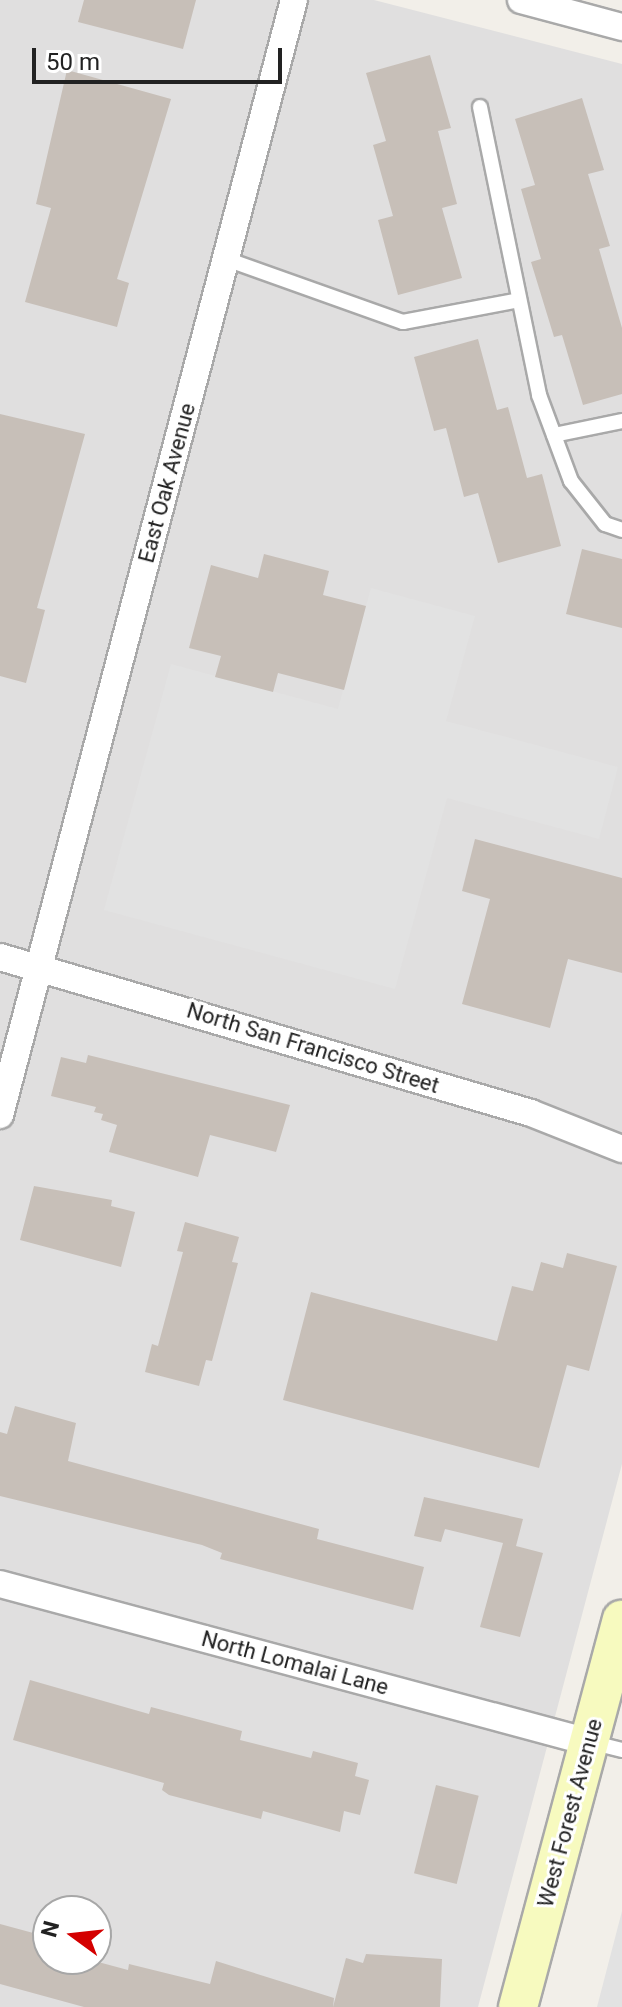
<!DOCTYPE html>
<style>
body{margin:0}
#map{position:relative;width:622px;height:2007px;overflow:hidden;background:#f2efe9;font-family:Roboto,sans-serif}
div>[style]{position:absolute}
.residential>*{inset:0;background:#e0dfdf}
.parking>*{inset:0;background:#e2e2e2}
.building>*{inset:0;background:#c7bfb8;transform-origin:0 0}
.roads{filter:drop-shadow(2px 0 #a9a9a9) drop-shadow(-2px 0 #a9a9a9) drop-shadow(0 2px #a9a9a9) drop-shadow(0 -2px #a9a9a9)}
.lane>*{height:14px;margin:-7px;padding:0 7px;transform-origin:7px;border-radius:7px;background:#fff}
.street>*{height:26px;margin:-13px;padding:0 13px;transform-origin:13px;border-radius:13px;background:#fff}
.secondary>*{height:38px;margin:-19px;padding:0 19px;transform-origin:19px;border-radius:19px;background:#f7fabf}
span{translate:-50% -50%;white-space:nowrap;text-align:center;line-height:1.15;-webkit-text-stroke:6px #fff;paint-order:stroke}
.street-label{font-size:22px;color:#222}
.north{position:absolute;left:32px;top:1895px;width:80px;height:80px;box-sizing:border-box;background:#fff;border:2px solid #a7a7a7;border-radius:50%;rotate:285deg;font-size:22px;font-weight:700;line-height:32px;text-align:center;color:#222}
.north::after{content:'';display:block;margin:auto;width:28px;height:36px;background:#d40000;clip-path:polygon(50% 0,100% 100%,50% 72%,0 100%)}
.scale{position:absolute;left:32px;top:48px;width:250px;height:36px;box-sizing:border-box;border:4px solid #222;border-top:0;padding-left:10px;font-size:24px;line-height:28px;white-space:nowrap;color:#222;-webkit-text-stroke:6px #fff;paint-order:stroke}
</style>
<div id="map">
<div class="residential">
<i style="clip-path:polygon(evenodd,0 0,374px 0,622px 64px,622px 1464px,478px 2007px,0 2007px,0 0,48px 1911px,96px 1911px,96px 1959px,48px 1959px,48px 1911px)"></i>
</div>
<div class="parking">
<i style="clip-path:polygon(371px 588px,475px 616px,446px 721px,618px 767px,599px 839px,447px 798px,395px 989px,104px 910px,171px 664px,338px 709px)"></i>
<i style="clip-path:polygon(622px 1911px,622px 2007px,597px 2007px)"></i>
</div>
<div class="building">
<i style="clip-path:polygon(84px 0,196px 0,183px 49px,78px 22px)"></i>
<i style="clip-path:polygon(430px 55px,451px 128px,438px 131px,457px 204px,442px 208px,462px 278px,398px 295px,378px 220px,393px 216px,373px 145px,386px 141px,366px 73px)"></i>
<i style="clip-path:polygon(67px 70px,171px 99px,117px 279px,129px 283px,117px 327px,25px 302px,51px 208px,36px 204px)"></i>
<i style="clip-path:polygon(582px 98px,604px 170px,588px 174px,610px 246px,599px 249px,622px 328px,622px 394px,583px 405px,562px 335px,554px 337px,531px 262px,541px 259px,521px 189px,535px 185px,515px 119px)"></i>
<i style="clip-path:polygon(478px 339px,497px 410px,508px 407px,527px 478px,542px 474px,561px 546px,498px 563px,478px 493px,464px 497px,446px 428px,434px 431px,414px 357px)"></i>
<i style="clip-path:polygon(0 414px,85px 434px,37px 608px,45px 610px,26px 683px,0 676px)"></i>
<i style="clip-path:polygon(582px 549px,622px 559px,622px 628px,566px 614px)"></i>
<i style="clip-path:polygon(264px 554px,329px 571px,323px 595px,366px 606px,344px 690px,278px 673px,273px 692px,215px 677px,221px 656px,189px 648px,211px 565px,258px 578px)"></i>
<i style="clip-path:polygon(475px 839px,622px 878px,622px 973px,568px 959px,550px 1028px,462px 1004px,490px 899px,462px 891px)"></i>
<i style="clip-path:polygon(88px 1055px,290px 1105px,276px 1152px,210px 1135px,198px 1177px,109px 1152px,117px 1125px,101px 1120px,103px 1114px,94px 1112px,96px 1107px,51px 1096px,61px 1057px,86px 1063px)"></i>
<i style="clip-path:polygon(34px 1186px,112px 1200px,111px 1206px,135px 1212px,121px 1267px,20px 1240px)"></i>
<i style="clip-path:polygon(185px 1222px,239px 1237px,232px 1262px,238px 1263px,212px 1361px,206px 1360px,199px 1386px,145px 1372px,152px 1344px,158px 1346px,183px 1252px,177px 1251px)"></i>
<i style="clip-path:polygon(567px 1253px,617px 1266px,589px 1371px,567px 1365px,539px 1468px,283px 1400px,311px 1292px,497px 1341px,512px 1286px,533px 1291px,541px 1262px,563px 1268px)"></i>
<i style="clip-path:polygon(15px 1406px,76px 1423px,68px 1461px,319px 1529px,317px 1539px,424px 1567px,413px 1610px,220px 1559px,222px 1553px,202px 1545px,0 1496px,0 1432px,7px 1434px)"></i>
<i style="clip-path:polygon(424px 1497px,523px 1519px,516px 1546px,543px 1553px,520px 1637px,480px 1627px,503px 1543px,445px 1529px,441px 1542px,414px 1536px)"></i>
<i style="clip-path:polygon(30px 1680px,149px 1714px,151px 1707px,242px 1731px,240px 1740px,311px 1758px,313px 1751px,358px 1763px,355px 1776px,369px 1780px,360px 1815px,344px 1811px,340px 1832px,263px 1811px,261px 1819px,169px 1795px,162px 1790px,164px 1783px,13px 1740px)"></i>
<i style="left:436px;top:1785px;width:44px;height:91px;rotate:14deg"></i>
<i style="clip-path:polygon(0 1924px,48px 1937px,48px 1959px,87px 1959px,128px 1970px,129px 1964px,210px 1984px,216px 1961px,334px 1998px,333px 2007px,84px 2007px,0 1984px)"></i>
<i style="clip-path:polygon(366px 1954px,442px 1959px,440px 2007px,333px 2007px,346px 1958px,363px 1963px)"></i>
</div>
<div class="roads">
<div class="lane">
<i style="left:480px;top:107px;width:294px;rotate:78.4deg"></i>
<i style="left:539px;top:395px;width:92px;rotate:69.6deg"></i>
<i style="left:571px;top:481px;width:55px;rotate:51.7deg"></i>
<i style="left:605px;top:524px;width:18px;rotate:19deg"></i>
<i style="left:226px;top:259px;width:188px;rotate:19.6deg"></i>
<i style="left:403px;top:322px;width:118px;rotate:-10.7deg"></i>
<i style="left:554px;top:435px;width:69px;rotate:-11.6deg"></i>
<i style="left:590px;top:1742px;width:33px;rotate:14deg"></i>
</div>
<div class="street">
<i style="left:521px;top:0;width:105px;rotate:15deg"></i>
<i style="left:0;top:957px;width:553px;rotate:16.37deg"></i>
<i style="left:531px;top:1113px;width:98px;rotate:21.6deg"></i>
<i style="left:0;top:1115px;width:1153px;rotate:-75.23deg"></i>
<i style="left:0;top:1584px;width:610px;rotate:15.02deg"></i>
</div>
<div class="secondary">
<i style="left:518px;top:2007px;width:401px;rotate:-75deg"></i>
</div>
</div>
<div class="street-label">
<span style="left:167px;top:483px;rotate:-75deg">East Oak Avenue</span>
<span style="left:313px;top:1048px;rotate:17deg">North San Francisco Street</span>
<span style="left:295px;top:1663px;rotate:15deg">North Lomalai Lane</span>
<span style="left:570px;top:1813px;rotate:-75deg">West Forest Avenue</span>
</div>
<div class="north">N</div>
<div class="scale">50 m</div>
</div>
